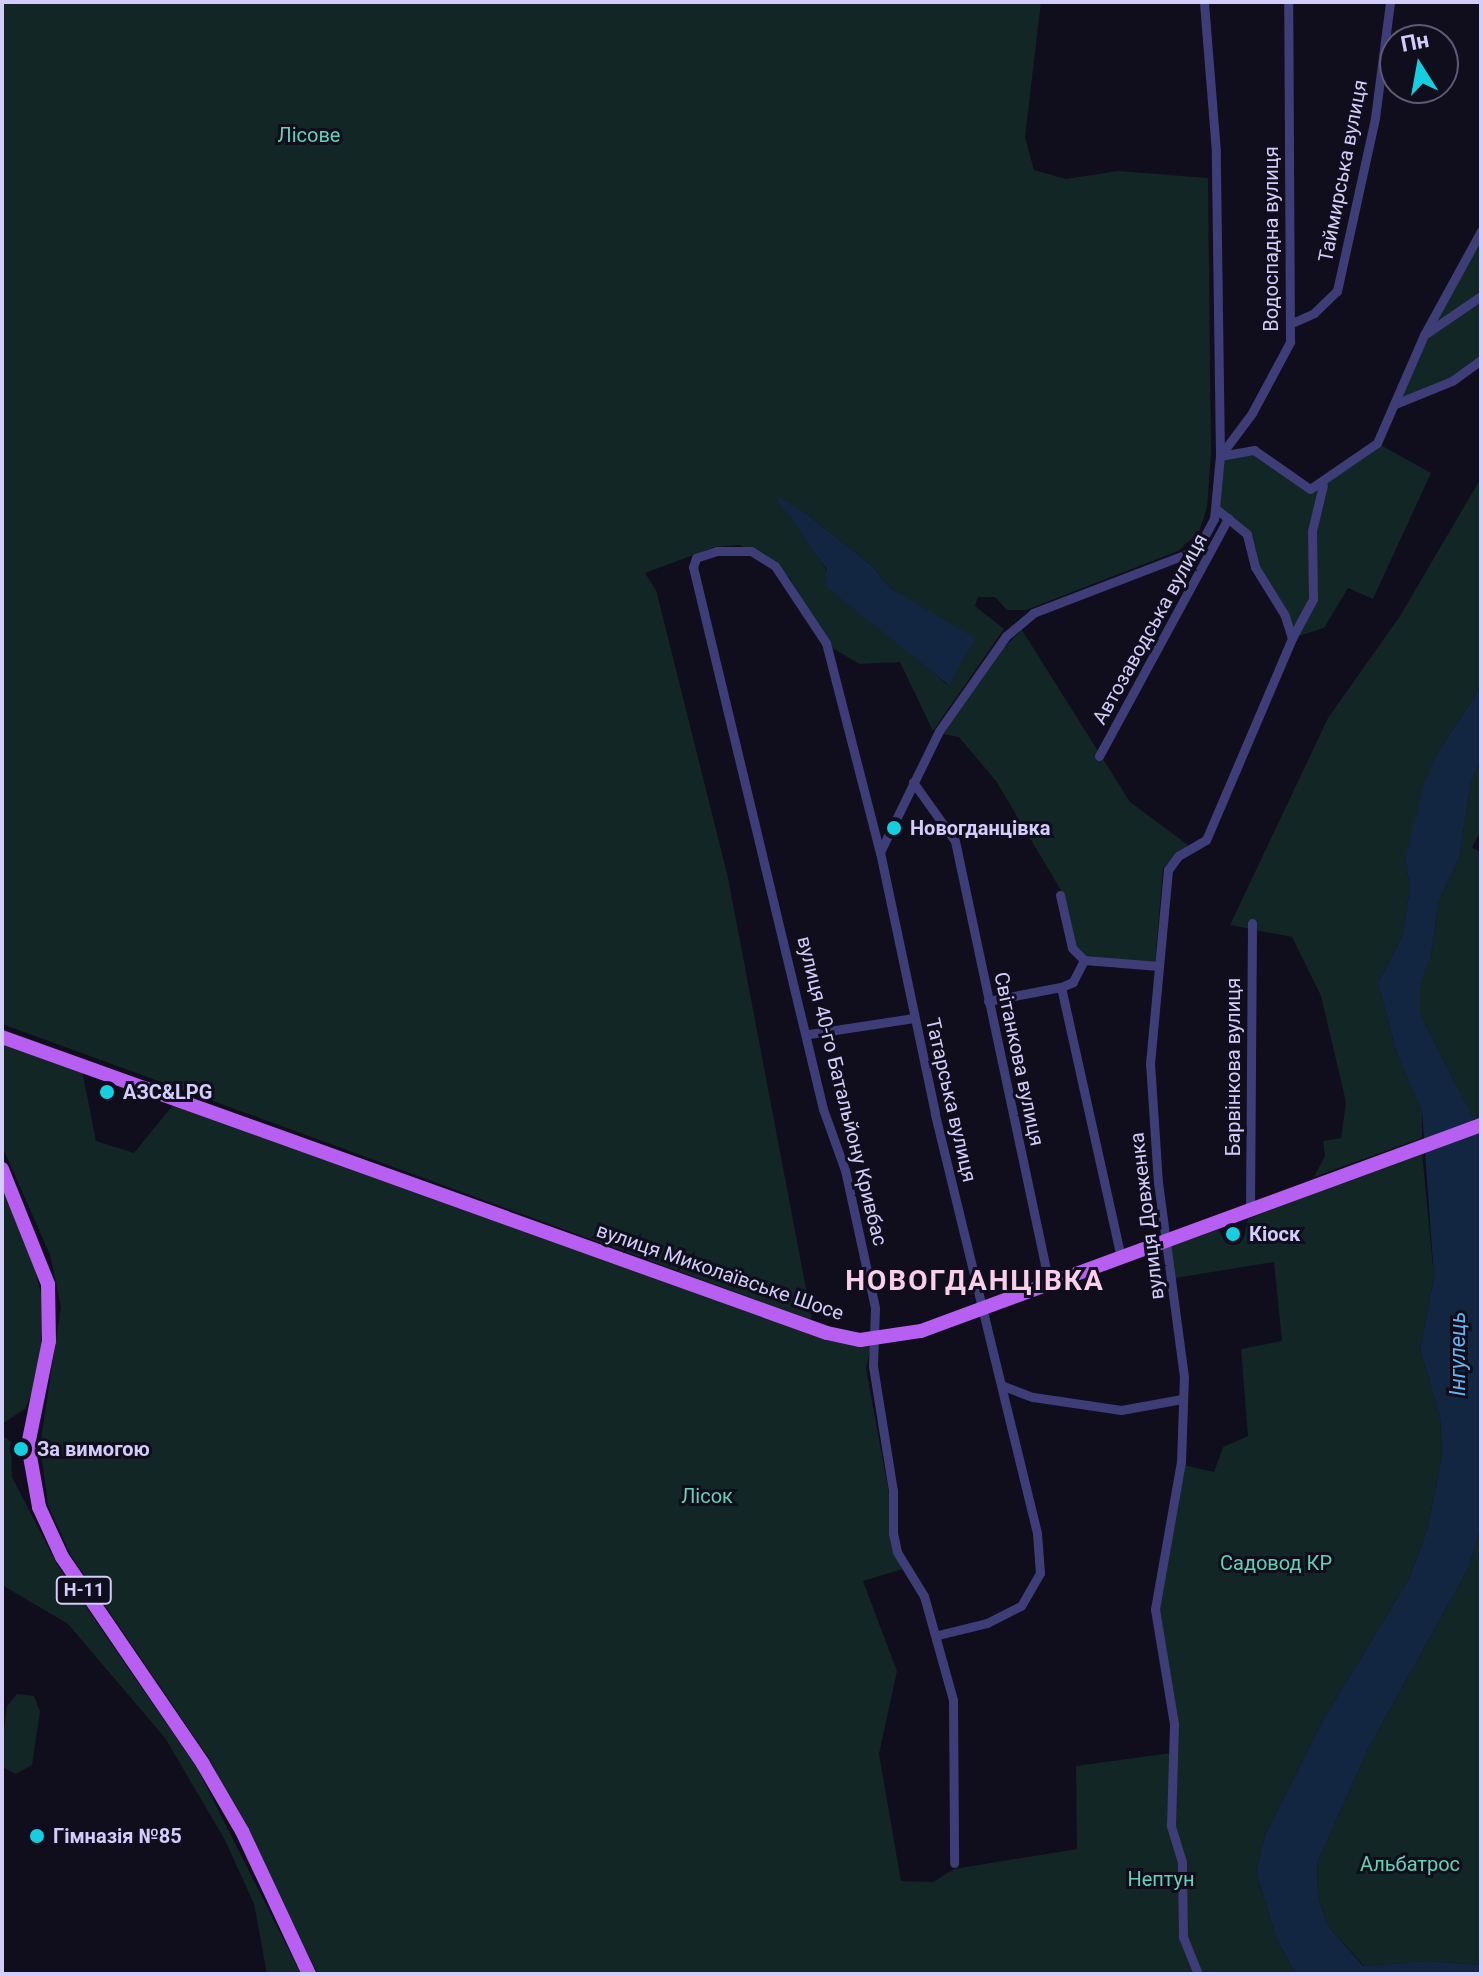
<!DOCTYPE html>
<meta charset="utf-8">
<style>
body{margin:0}
#map{position:relative;width:1483px;height:1976px;overflow:hidden;background:#100d1c;font-family:Roboto,sans-serif}
div>[style]{position:absolute}
.green>*{inset:0;background:#112625}
.water>*{inset:0;background:#122641}
.minor>*{height:9px;margin:-4.5px;padding:0 4.5px;transform-origin:4.5px;border-radius:4.5px;background:#3e3d77}
.primary>*{height:14px;margin:-7px;padding:0 7px;transform-origin:7px;border-radius:7px;background:#b75ff0}
.dots>*{width:22px;height:22px;translate:-50% -50%;box-sizing:border-box;border:4px solid #100d1c;border-radius:50%}
span{translate:-50% -50%;white-space:nowrap;text-align:center;line-height:1.15;-webkit-text-stroke:6px #100d1c;paint-order:stroke}
.shield-label span{padding:2px 6px;background:#100d1c;border:2px solid;border-radius:6px;-webkit-text-stroke-width:0}
.shield-label{font-size:18px;color:#d2cdfa;font-weight:700}
.park-label{font-size:20px;color:#61d2b4}
.street-label{font-size:20px;color:#d2cdfa}
.poi-label{font-size:20px;color:#d2cdfa;font-weight:700}
.left{translate:0 -50%;text-align:left}
.water-label{font-size:22px;color:#65b3f0;font-style:italic}
.district-label{font-size:28px;color:#facfec;font-weight:700;letter-spacing:2px}
.frame{position:absolute;inset:0;border:4px solid #d2cdfa;pointer-events:none}
.north{position:absolute;left:1379px;top:24px;width:80px;height:80px;box-sizing:border-box;background:#100d1c;border:2px solid #5e5a75;border-radius:50%;rotate:349deg;font-size:22px;font-weight:700;line-height:32px;text-align:center;color:#d2cdfa}
.north::after{content:'';display:block;margin:auto;width:28px;height:36px;background:#15cedf;clip-path:polygon(50% 0,100% 100%,50% 72%,0 100%)}
</style>
<div id="map">
<div class="green">
<i style="clip-path:polygon(evenodd,2px 2px,1041px 2px,1025px 137px,1034px 170px,1066px 179px,1118px 171px,1208px 178px,1211px 453px,1207px 508px,1199px 532px,1178px 551px,1026px 610px,1007px 610px,995px 597px,978px 597px,975px 606px,1004px 629px,933px 731px,900px 662px,859px 664px,831px 647px,789px 577px,765px 554px,739px 545px,715px 547px,645px 573px,656px 590px,728px 878px,812px 1320px,2px 1024px,2px 2px,799px 508px,871px 565px,890px 588px,930px 614px,948px 685px,842px 595px,806px 538px,799px 508px)"></i>
<i style="clip-path:polygon(1481px 231px,1481px 360px,1452px 381px,1395px 404px,1424px 335px)"></i>
<i style="clip-path:polygon(1377px 443px,1431px 473px,1373px 599px,1348px 588px,1324px 628px,1292px 638px,1255px 567px,1247px 535px,1216px 509px,1220px 456px,1254px 450px,1310px 489px)"></i>
<i style="clip-path:polygon(1481px 478px,1481px 686px,1435px 757px,1405px 858px,1410px 888px,1402px 936px,1378px 983px,1397px 1054px,1422px 1110px,1422px 1138px,1314px 1177px,1325px 1156px,1323px 1141px,1341px 1138px,1346px 1102px,1321px 996px,1292px 937px,1230px 925px,1328px 718px,1400px 616px)"></i>
<i style="clip-path:polygon(1022px 630px,1130px 802px,1188px 845px,1163px 869px,1155px 964px,1087px 957px,1076px 947px,1062px 892px,996px 781px,959px 737px,943px 734px,992px 659px)"></i>
<i style="clip-path:polygon(1481px 759px,1481px 831px,1472px 847px,1481px 853px,1481px 1118px,1474px 1120px,1420px 1014px,1420px 983px,1431px 956px,1439px 900px,1459px 859px,1471px 781px)"></i>
<i style="clip-path:polygon(2px 1043px,82px 1070px,96px 1141px,134px 1153px,173px 1105px,847px 1344px,871px 1346px,866px 1369px,903px 1569px,863px 1581px,897px 1671px,879px 1754px,901px 1881px,933px 1882px,954px 1869px,1077px 1849px,1076px 1766px,1178px 1752px,1158px 1610px,1184px 1465px,1214px 1472px,1223px 1447px,1248px 1436px,1241px 1349px,1282px 1341px,1274px 1262px,1175px 1278px,1170px 1246px,1218px 1229px,1226px 1243px,1244px 1237px,1248px 1219px,1422px 1152px,1434px 1277px,1420px 1349px,1440px 1417px,1442px 1454px,1428px 1527px,1409px 1579px,1324px 1718px,1265px 1835px,1256px 1872px,1277px 1940px,1296px 1974px,318px 1974px,210px 1760px,70px 1554px,48px 1505px,40px 1445px,61px 1307px,50px 1255px,2px 1146px)"></i>
<i style="clip-path:polygon(2px 1187px,31px 1253px,44px 1306px,38px 1380px,25px 1409px,2px 1424px)"></i>
<i style="clip-path:polygon(2px 1435px,11px 1442px,12px 1477px,58px 1566px,197px 1768px,301px 1974px,267px 1974px,254px 1904px,225px 1840px,165px 1738px,68px 1624px,2px 1585px)"></i>
<i style="clip-path:polygon(1481px 1526px,1481px 1965px,1428px 1961px,1364px 1966px,1328px 1926px,1318px 1897px,1317px 1863px,1369px 1747px,1469px 1567px)"></i>
<i style="clip-path:polygon(17px 1694px,34px 1696px,40px 1712px,32px 1765px,16px 1774px,2px 1767px,2px 1746px,7px 1706px)"></i>
</div>
<div class="water">
<i style="clip-path:polygon(775px 496px,799px 508px,871px 565px,890px 588px,975px 638px,949px 685px,829px 589px,824px 581px,827px 570px)"></i>
<i style="clip-path:polygon(1481px 686px,1481px 759px,1471px 781px,1459px 859px,1439px 900px,1431px 956px,1420px 984px,1420px 1014px,1481px 1133px,1481px 1526px,1469px 1567px,1369px 1747px,1317px 1863px,1318px 1897px,1328px 1926px,1363px 1966px,1428px 1961px,1481px 1965px,1481px 1974px,1296px 1974px,1277px 1940px,1256px 1872px,1265px 1835px,1324px 1718px,1409px 1579px,1428px 1527px,1442px 1454px,1440px 1417px,1420px 1349px,1434px 1277px,1422px 1111px,1397px 1054px,1378px 983px,1402px 936px,1410px 888px,1405px 858px,1424px 784px,1435px 757px)"></i>
</div>
<div class="minor">
<i style="left:1292px;top:323px;width:24px;rotate:-24deg"></i>
<i style="left:1314px;top:313px;width:32px;rotate:-44deg"></i>
<i style="left:1337px;top:291px;width:177px;rotate:-77.6deg"></i>
<i style="left:1375px;top:118px;width:117px;rotate:-82.6deg"></i>
<i style="left:1427px;top:333px;width:65px;rotate:-34.4deg"></i>
<i style="left:1395px;top:404px;width:61px;rotate:-22deg"></i>
<i style="left:1452px;top:381px;width:36px;rotate:-36deg"></i>
<i style="left:1220px;top:456px;width:54px;rotate:-53.3deg"></i>
<i style="left:1252px;top:413px;width:81px;rotate:-61.8deg"></i>
<i style="left:1290px;top:342px;width:340px;rotate:-90.3deg"></i>
<i style="left:1220px;top:456px;width:35px;rotate:-10deg"></i>
<i style="left:1254px;top:450px;width:68px;rotate:34.9deg"></i>
<i style="left:1310px;top:489px;width:81px;rotate:-34.5deg"></i>
<i style="left:1377px;top:443px;width:118px;rotate:-66.5deg"></i>
<i style="left:1424px;top:335px;width:119px;rotate:-61.3deg"></i>
<i style="left:1292px;top:638px;width:44px;rotate:-61.7deg"></i>
<i style="left:1313px;top:599px;width:68px;rotate:-90.8deg"></i>
<i style="left:1312px;top:531px;width:47px;rotate:-76.6deg"></i>
<i style="left:1099px;top:756px;width:271px;rotate:-61.5deg"></i>
<i style="left:913px;top:782px;width:72px;rotate:54.6deg"></i>
<i style="left:955px;top:841px;width:453px;rotate:78deg"></i>
<i style="left:881px;top:850px;width:132px;rotate:-64deg"></i>
<i style="left:939px;top:731px;width:116px;rotate:-54.8deg"></i>
<i style="left:1006px;top:636px;width:35px;rotate:-40deg"></i>
<i style="left:1033px;top:613px;width:165px;rotate:-21deg"></i>
<i style="left:1187px;top:554px;width:18px;rotate:-38deg"></i>
<i style="left:1201px;top:543px;width:27px;rotate:-62deg"></i>
<i style="left:1214px;top:519px;width:63px;rotate:-84.6deg"></i>
<i style="left:1220px;top:456px;width:304px;rotate:-90.8deg"></i>
<i style="left:1216px;top:152px;width:150px;rotate:-94.6deg"></i>
<i style="left:1060px;top:895px;width:54px;rotate:77.2deg"></i>
<i style="left:1072px;top:948px;width:17px;rotate:45deg"></i>
<i style="left:1084px;top:960px;width:25px;rotate:117deg"></i>
<i style="left:1073px;top:982px;width:13px;rotate:157deg"></i>
<i style="left:1061px;top:987px;width:278px;rotate:77.5deg"></i>
<i style="left:1084px;top:960px;width:75px;rotate:4.6deg"></i>
<i style="left:988px;top:1001px;width:74px;rotate:-10.9deg"></i>
<i style="left:809px;top:1034px;width:106px;rotate:-8.7deg"></i>
<i style="left:1250px;top:1210px;width:287px;rotate:-89.6deg"></i>
<i style="left:1001px;top:1385px;width:34px;rotate:21deg"></i>
<i style="left:1033px;top:1397px;width:89px;rotate:8.4deg"></i>
<i style="left:1121px;top:1410px;width:62px;rotate:-10.2deg"></i>
<i style="left:938px;top:1635px;width:50px;rotate:-13.8deg"></i>
<i style="left:987px;top:1623px;width:38px;rotate:-27deg"></i>
<i style="left:1021px;top:1606px;width:38px;rotate:-60deg"></i>
<i style="left:1040px;top:1573px;width:40px;rotate:-94.3deg"></i>
<i style="left:1037px;top:1533px;width:432px;rotate:-103.7deg"></i>
<i style="left:935px;top:1113px;width:266px;rotate:-101.9deg"></i>
<i style="left:880px;top:853px;width:217px;rotate:-104.4deg"></i>
<i style="left:826px;top:643px;width:92px;rotate:-123.5deg"></i>
<i style="left:775px;top:566px;width:28px;rotate:-148deg"></i>
<i style="left:751px;top:551px;width:34px;rotate:180deg"></i>
<i style="left:717px;top:551px;width:22px;rotate:162deg"></i>
<i style="left:696px;top:558px;width:9px;rotate:108deg"></i>
<i style="left:693px;top:567px;width:557px;rotate:76.51deg"></i>
<i style="left:823px;top:1109px;width:65px;rotate:70.2deg"></i>
<i style="left:845px;top:1170px;width:141px;rotate:77.7deg"></i>
<i style="left:875px;top:1308px;width:58px;rotate:92deg"></i>
<i style="left:873px;top:1366px;width:127px;rotate:80.9deg"></i>
<i style="left:893px;top:1491px;width:42px;rotate:90deg"></i>
<i style="left:893px;top:1533px;width:19px;rotate:78deg"></i>
<i style="left:897px;top:1552px;width:52px;rotate:58.5deg"></i>
<i style="left:924px;top:1596px;width:108px;rotate:74.4deg"></i>
<i style="left:953px;top:1700px;width:163px;rotate:89.6deg"></i>
<i style="left:1198px;top:1974px;width:40px;rotate:-112deg"></i>
<i style="left:1183px;top:1937px;width:75px;rotate:-90.8deg"></i>
<i style="left:1182px;top:1862px;width:39px;rotate:-107deg"></i>
<i style="left:1171px;top:1825px;width:101px;rotate:-88.3deg"></i>
<i style="left:1174px;top:1724px;width:117px;rotate:-99.4deg"></i>
<i style="left:1155px;top:1609px;width:149px;rotate:-80deg"></i>
<i style="left:1181px;top:1462px;width:85px;rotate:-88deg"></i>
<i style="left:1184px;top:1377px;width:196px;rotate:-97.6deg"></i>
<i style="left:1158px;top:1183px;width:119px;rotate:-93.8deg"></i>
<i style="left:1150px;top:1064px;width:195px;rotate:-84.7deg"></i>
<i style="left:1168px;top:870px;width:17px;rotate:-54deg"></i>
<i style="left:1178px;top:856px;width:32px;rotate:-30deg"></i>
<i style="left:1206px;top:840px;width:220px;rotate:-66.9deg"></i>
<i style="left:1292px;top:638px;width:25px;rotate:-108deg"></i>
<i style="left:1284px;top:614px;width:55px;rotate:-121.7deg"></i>
<i style="left:1255px;top:567px;width:34px;rotate:-104deg"></i>
<i style="left:1247px;top:534px;width:40px;rotate:-141deg"></i>
</div>
<div class="primary">
<i style="left:2px;top:1037px;width:876px;rotate:19.74deg"></i>
<i style="left:827px;top:1333px;width:34px;rotate:12deg"></i>
<i style="left:860px;top:1340px;width:62px;rotate:-8.4deg"></i>
<i style="left:921px;top:1331px;width:597px;rotate:-20.2deg"></i>
<i style="left:2px;top:1169px;width:124px;rotate:68.2deg"></i>
<i style="left:48px;top:1284px;width:57px;rotate:89deg"></i>
<i style="left:49px;top:1341px;width:106px;rotate:101.4deg"></i>
<i style="left:28px;top:1445px;width:63px;rotate:79.9deg"></i>
<i style="left:39px;top:1507px;width:55px;rotate:65.3deg"></i>
<i style="left:62px;top:1557px;width:250px;rotate:55.7deg"></i>
<i style="left:203px;top:1764px;width:78px;rotate:59.8deg"></i>
<i style="left:242px;top:1831px;width:158px;rotate:64.9deg"></i>
</div>
<div class="dots">
<i style="left:894px;top:828px;background:#15cedf"></i>
<i style="left:107px;top:1092px;background:#15cedf"></i>
<i style="left:1233px;top:1234px;background:#15cedf"></i>
<i style="left:21px;top:1449px;background:#15cedf"></i>
<i style="left:37px;top:1836px;background:#15cedf"></i>
</div>
<div class="shield-label">
<span style="left:84px;top:1590px">Н-11</span>
</div>
<div class="park-label">
<span style="left:309px;top:135px">Лісове</span>
<span style="left:707px;top:1496px">Лісок</span>
<span style="left:1276px;top:1563px">Садовод КР</span>
<span style="left:1410px;top:1864px">Альбатрос</span>
<span style="left:1161px;top:1879px">Нептун</span>
</div>
<div class="street-label">
<span style="left:1343px;top:171px;rotate:-79deg">Таймирська вулиця</span>
<span style="left:1271px;top:239px;rotate:-90deg">Водоспадна вулиця</span>
<span style="left:1150px;top:629px;rotate:-61deg">Автозаводська вулиця</span>
<span style="left:1019px;top:1059px;rotate:78deg">Світанкова вулиця</span>
<span style="left:1233px;top:1067px;rotate:-90deg">Барвінкова вулиця</span>
<span style="left:842px;top:1091px;rotate:76deg">вулиця 40-го Батальйону Кривбас</span>
<span style="left:951px;top:1100px;rotate:77deg">Татарська вулиця</span>
<span style="left:1147px;top:1216px;rotate:-97deg">вулиця Довженка</span>
<span style="left:720px;top:1272px;rotate:19deg">вулиця Миколаївське Шосе</span>
</div>
<div class="poi-label">
<span class="left" style="left:910px;top:828px">Новогданцівка</span>
<span class="left" style="left:123px;top:1092px">АЗС&amp;LPG</span>
<span class="left" style="left:1249px;top:1234px">Кіоск</span>
<span class="left" style="left:37px;top:1449px">За вимогою</span>
<span class="left" style="left:53px;top:1836px">Гімназія №85</span>
</div>
<div class="water-label">
<span style="left:1458px;top:1354px;rotate:-90deg">Інгулець</span>
</div>
<div class="district-label">
<span style="left:975px;top:1281px">НОВОГДАНЦІВКА</span>
</div>
<div class="frame"></div>
<div class="north">Пн</div>
</div>
